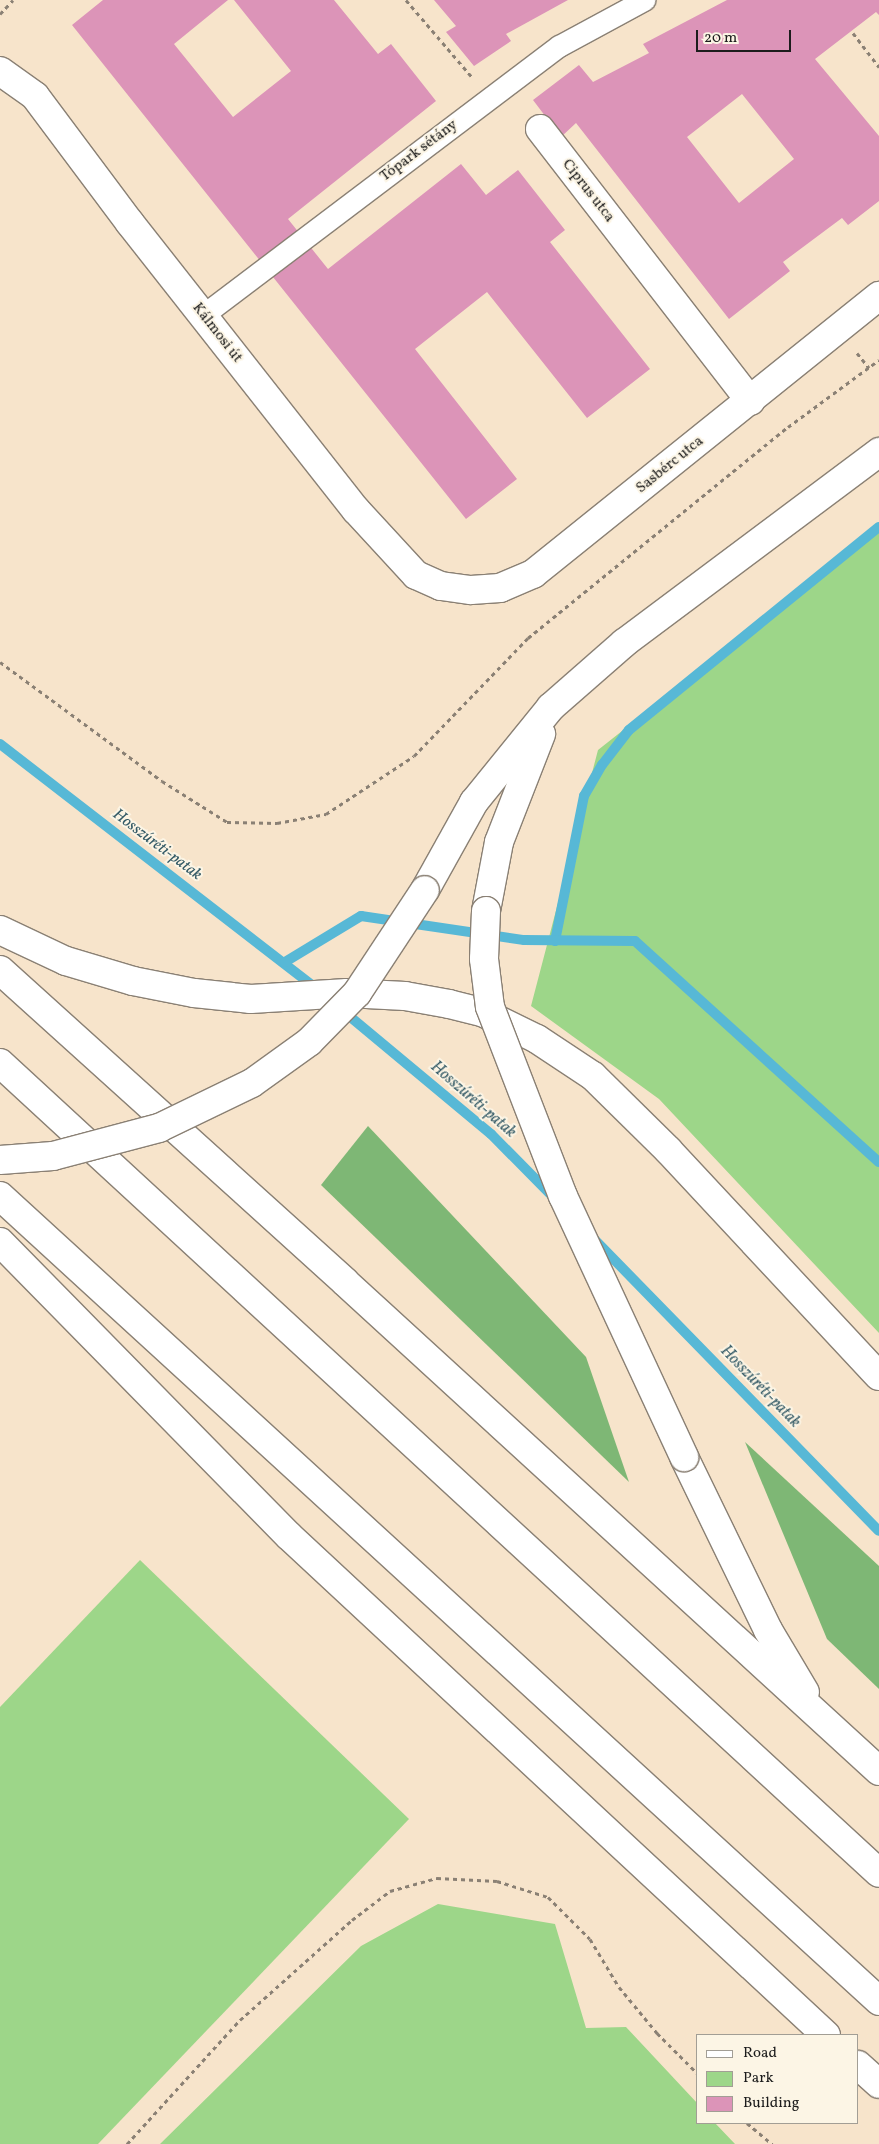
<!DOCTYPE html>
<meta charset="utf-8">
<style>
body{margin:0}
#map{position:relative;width:879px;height:2144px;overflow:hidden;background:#f7e4cb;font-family:Vollkorn,serif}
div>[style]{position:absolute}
.green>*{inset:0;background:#9dd689}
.forest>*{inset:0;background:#7eb775}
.stream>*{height:10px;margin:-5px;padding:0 5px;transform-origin:5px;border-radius:5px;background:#57b8d6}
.building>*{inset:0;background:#dc94b8}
.path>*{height:3px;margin-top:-1.5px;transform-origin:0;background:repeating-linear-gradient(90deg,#8a8074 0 4px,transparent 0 8px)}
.roads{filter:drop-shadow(1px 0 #8a8074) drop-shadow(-1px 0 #8a8074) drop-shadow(0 1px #8a8074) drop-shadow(0 -1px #8a8074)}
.pedestrian>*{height:21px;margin:-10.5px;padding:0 10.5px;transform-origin:10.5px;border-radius:10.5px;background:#fff}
.minor>*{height:28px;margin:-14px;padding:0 14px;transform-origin:14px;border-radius:14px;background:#fff}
.motorway>*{height:28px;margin:-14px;padding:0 14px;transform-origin:14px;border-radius:14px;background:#fff}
.bridges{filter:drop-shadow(1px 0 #8a8074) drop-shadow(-1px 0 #8a8074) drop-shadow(0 1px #8a8074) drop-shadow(0 -1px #8a8074)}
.motorway-bridge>*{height:28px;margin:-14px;padding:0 14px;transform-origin:14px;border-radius:14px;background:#fff}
span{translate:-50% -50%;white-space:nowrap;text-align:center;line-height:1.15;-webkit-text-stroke:4px #fcf5e5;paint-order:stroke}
.street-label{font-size:15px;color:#1c1c1c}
.water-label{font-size:16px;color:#345a66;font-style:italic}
.legend{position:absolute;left:696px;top:2034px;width:162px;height:90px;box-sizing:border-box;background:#fcf5e5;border:1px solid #a29e95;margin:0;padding:6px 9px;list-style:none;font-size:15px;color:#1c1c1c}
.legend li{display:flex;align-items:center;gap:10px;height:25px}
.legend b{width:25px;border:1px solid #a29e95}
.scale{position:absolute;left:696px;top:30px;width:95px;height:22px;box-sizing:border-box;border:2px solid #1c1c1c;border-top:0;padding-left:6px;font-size:15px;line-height:18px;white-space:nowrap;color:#1c1c1c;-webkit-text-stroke:4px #fcf5e5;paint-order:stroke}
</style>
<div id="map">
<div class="green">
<i style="clip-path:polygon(879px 528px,879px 1333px,659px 1099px,531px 1006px,598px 750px)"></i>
<i style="clip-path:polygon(140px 1560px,409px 1819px,98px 2144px,0 2144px,0 1707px)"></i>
<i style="clip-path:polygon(438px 1904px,555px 1924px,586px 2028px,626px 2027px,698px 2104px,698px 2123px,715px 2123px,735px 2144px,160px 2144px,361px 1946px)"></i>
</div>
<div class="forest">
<i style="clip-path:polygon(368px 1126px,586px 1357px,629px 1482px,321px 1185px)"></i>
<i style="clip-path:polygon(745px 1442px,879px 1566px,879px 1689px,827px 1639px)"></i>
</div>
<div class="stream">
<i style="left:0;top:744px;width:401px;rotate:37.7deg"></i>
<i style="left:555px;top:941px;width:148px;rotate:-78.7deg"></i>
<i style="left:584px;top:796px;width:36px;rotate:-60deg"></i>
<i style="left:602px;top:765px;width:44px;rotate:-52.4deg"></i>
<i style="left:629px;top:730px;width:322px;rotate:-39.1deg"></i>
<i style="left:285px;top:962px;width:89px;rotate:-31.2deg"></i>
<i style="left:361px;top:916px;width:165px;rotate:8.4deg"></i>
<i style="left:524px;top:940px;width:111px;rotate:0.5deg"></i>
<i style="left:635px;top:941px;width:329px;rotate:42.2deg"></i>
<i style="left:342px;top:1010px;width:194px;rotate:39.8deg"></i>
<i style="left:491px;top:1134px;width:91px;rotate:45.4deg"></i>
<i style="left:593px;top:1238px;width:409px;rotate:45.7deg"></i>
</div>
<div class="building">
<i style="clip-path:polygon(103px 0,228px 0,174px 44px,233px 117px,291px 71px,234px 0,334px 0,378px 54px,391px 44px,436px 101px,288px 219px,328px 269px,461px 164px,486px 195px,518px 170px,565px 230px,550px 242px,650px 369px,587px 418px,487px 292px,415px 349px,517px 479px,466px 519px,72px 25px)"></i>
<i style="clip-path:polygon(434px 0,568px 0,506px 34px,511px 41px,474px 66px,446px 32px,456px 26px)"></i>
<i style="clip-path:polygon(evenodd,727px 0,879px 0,879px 15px,876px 12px,815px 59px,879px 136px,879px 201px,848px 225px,842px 218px,783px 262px,790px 271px,729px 319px,576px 123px,561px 137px,533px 100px,579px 65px,593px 82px,649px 53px,643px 44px,727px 0,742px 94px,794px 159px,739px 203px,687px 137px,742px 94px)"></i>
</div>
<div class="path">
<i style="left:406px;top:0;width:101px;rotate:49.4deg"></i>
<i style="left:0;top:14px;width:19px;rotate:-47deg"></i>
<i style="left:853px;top:33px;width:43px;rotate:52.6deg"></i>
<i style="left:857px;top:353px;width:19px;rotate:51deg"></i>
<i style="left:0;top:662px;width:201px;rotate:36.3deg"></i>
<i style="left:162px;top:781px;width:77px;rotate:32.2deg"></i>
<i style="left:227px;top:822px;width:50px;rotate:1.1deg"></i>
<i style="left:277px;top:823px;width:50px;rotate:-10.4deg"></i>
<i style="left:326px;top:814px;width:105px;rotate:-33.4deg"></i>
<i style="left:414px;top:756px;width:164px;rotate:-46deg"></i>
<i style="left:528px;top:638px;width:335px;rotate:-39.1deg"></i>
<i style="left:788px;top:427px;width:113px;rotate:-36.4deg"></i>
<i style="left:747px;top:2123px;width:33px;rotate:40deg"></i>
<i style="left:127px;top:2144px;width:168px;rotate:-47.7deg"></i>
<i style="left:240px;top:2020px;width:150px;rotate:-41.8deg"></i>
<i style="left:352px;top:1920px;width:48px;rotate:-37.3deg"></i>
<i style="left:390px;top:1891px;width:49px;rotate:-15.5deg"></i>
<i style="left:437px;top:1878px;width:60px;rotate:2.9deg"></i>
<i style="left:497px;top:1881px;width:53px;rotate:17.4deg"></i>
<i style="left:548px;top:1897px;width:59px;rotate:45deg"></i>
<i style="left:590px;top:1939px;width:56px;rotate:58.9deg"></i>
<i style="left:619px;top:1987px;width:60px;rotate:50.4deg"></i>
<i style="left:657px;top:2033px;width:58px;rotate:45deg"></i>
</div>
<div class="roads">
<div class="pedestrian">
<i style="left:203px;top:315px;width:446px;rotate:-37.1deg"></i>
<i style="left:559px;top:46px;width:97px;rotate:-28.4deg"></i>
</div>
<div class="minor">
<i style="left:0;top:71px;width:43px;rotate:35.5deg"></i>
<i style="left:35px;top:96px;width:159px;rotate:53.2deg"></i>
<i style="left:130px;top:223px;width:365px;rotate:51.8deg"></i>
<i style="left:356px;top:510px;width:88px;rotate:47.3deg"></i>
<i style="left:416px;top:575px;width:27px;rotate:24deg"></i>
<i style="left:441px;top:586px;width:30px;rotate:8deg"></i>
<i style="left:471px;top:590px;width:29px;rotate:-4deg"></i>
<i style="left:500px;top:588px;width:36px;rotate:-23deg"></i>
<i style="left:533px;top:574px;width:444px;rotate:-38.8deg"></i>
<i style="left:540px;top:129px;width:344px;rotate:52.3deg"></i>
<i style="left:551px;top:707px;width:97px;rotate:-41.2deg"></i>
<i style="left:624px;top:643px;width:319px;rotate:-36.8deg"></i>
</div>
<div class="motorway">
<i style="left:425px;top:890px;width:101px;rotate:-60.9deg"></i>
<i style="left:474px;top:802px;width:122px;rotate:-51deg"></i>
<i style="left:486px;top:911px;width:70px;rotate:-79.3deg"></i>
<i style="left:499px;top:842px;width:116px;rotate:-68.7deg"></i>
<i style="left:0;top:930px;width:73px;rotate:25.2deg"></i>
<i style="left:66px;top:961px;width:70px;rotate:16.6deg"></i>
<i style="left:133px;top:981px;width:62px;rotate:11.1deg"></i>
<i style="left:194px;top:993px;width:57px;rotate:6deg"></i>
<i style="left:251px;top:999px;width:96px;rotate:-3.6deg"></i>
<i style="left:347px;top:993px;width:58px;rotate:3deg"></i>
<i style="left:405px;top:996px;width:45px;rotate:10.3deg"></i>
<i style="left:449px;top:1004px;width:36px;rotate:14deg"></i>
<i style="left:484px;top:1013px;width:59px;rotate:26.1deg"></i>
<i style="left:537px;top:1039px;width:67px;rotate:33.5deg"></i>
<i style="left:593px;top:1076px;width:105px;rotate:44.6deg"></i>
<i style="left:668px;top:1150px;width:309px;rotate:47deg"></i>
<i style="left:0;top:970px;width:465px;rotate:42.1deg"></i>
<i style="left:345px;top:1282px;width:724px;rotate:42.48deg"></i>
<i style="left:0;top:1063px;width:1195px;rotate:42.66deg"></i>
<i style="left:0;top:1196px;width:1192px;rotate:42.48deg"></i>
<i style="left:0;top:1242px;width:412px;rotate:45.5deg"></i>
<i style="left:289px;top:1536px;width:733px;rotate:42.9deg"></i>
<i style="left:684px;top:1457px;width:192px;rotate:64.1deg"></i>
<i style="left:768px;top:1630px;width:72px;rotate:59.2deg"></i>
<i style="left:858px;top:2065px;width:28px;rotate:42deg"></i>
</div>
</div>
<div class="bridges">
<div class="motorway-bridge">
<i style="left:486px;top:911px;width:48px;rotate:92.4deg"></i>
<i style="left:484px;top:959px;width:48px;rotate:82.9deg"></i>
<i style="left:490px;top:1007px;width:203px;rotate:68.9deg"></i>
<i style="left:563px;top:1196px;width:288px;rotate:65.1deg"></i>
<i style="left:0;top:1160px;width:53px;rotate:-4.3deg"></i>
<i style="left:53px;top:1156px;width:110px;rotate:-14.8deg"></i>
<i style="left:159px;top:1128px;width:103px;rotate:-25.8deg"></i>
<i style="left:252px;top:1083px;width:70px;rotate:-35.7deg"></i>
<i style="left:309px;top:1042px;width:69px;rotate:-45.6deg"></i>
<i style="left:357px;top:993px;width:123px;rotate:-56.6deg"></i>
</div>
</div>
<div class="street-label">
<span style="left:419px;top:151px;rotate:-37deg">Tópark sétány</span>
<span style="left:588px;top:191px;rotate:52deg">Ciprus utca</span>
<span style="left:217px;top:333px;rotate:52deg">Kálmosi út</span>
<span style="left:670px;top:465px;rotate:-39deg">Sasbérc utca</span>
</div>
<div class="water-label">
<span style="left:157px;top:845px;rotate:37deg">Hosszúréti-patak</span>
<span style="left:473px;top:1100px;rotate:41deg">Hosszúréti-patak</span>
<span style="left:760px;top:1387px;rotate:46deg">Hosszúréti-patak</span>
</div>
<ul class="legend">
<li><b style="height:6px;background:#fff"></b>Road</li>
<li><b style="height:14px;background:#9dd689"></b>Park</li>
<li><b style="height:14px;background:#dc94b8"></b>Building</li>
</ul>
<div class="scale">20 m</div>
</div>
